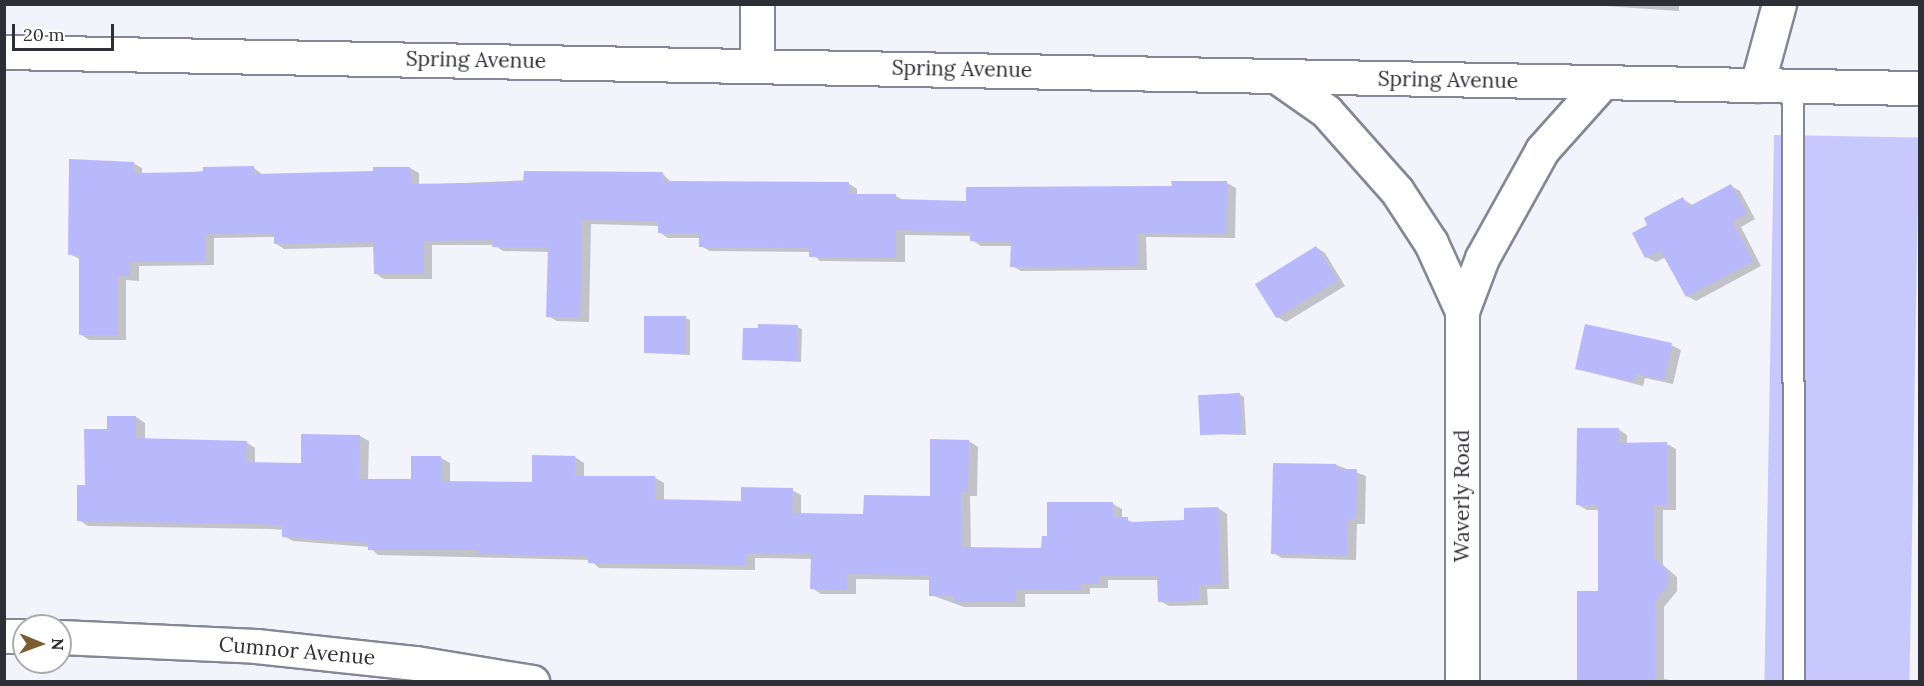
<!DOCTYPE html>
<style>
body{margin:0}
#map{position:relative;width:1924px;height:686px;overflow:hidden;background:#f3f3fc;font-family:Lora,serif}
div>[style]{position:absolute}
.green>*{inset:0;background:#c7c9fe;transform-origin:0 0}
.shadow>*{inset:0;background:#0003}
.building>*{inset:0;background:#b8b8fd;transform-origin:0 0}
.roads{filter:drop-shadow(2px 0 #858698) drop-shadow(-2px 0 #858698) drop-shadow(0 2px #858698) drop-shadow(0 -2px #858698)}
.lane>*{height:20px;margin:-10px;padding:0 10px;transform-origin:10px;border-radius:10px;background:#fff}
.street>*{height:33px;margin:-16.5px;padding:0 16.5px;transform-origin:16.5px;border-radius:16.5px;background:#fff}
span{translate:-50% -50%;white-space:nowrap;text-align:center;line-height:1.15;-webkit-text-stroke:6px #fff;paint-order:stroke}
.street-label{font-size:21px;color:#2f3037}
.frame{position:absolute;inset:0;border:6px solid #2f3037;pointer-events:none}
.north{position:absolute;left:12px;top:614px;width:60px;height:60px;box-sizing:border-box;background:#fff;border:2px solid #acacaf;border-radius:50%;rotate:91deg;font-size:16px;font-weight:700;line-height:24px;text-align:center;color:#2f3037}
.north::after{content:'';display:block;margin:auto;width:21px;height:27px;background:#7c5c31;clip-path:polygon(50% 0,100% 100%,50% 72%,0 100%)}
.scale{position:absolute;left:12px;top:24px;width:102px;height:27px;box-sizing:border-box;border:3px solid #2f3037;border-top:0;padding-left:8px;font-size:18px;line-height:21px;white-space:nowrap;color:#2f3037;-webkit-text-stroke:4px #fff;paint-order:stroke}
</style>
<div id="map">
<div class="green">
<i style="left:1774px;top:135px;width:145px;height:547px;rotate:1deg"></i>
</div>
<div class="shadow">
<i style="clip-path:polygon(1575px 4px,1679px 4px,1679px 11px)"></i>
<i style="clip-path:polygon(133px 163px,142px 168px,142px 175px,254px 168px,263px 175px,375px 173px,410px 168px,419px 173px,419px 185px,663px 174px,672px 183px,848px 183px,857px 189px,857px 196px,896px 196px,905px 201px,968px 202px,1227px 183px,1236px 188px,1235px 238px,1146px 237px,1147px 270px,1021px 271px,1012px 266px,1012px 246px,981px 246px,972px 240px,972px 236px,905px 235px,905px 262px,820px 261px,811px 252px,710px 251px,701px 246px,701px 238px,668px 238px,659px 232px,659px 226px,591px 224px,589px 322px,557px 321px,548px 316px,549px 252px,503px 251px,494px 245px,432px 245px,432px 279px,384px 279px,375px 273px,375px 247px,284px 249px,275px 243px,275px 237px,214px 238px,214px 265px,139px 266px,139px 281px,126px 280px,126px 340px,89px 340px,80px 334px,80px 259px,69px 254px)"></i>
<i style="clip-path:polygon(1731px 186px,1740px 191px,1755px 219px,1741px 227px,1761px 266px,1696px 301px,1687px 296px,1666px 257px,1656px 262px,1646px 257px,1649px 225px,1683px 199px,1694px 206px)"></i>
<i style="clip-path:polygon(1316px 247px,1325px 253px,1345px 286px,1286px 322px,1277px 317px)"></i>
<i style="clip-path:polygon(685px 318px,690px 320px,690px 355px,646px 353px)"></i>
<i style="clip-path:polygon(797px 327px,802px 329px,801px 362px,744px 359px)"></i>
<i style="clip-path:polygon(1671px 345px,1681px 350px,1673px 384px,1645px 378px,1643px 386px,1577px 369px)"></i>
<i style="clip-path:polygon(1239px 394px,1244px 397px,1246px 435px,1202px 434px)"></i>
<i style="clip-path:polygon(109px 417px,136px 417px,145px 423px,145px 440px,246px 442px,255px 448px,255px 464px,302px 465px,360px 436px,369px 441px,368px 480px,412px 480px,441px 458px,450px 463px,450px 482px,533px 484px,575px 457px,584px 463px,584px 477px,654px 477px,664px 483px,664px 501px,743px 502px,792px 490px,801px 495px,801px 515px,865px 515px,932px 497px,969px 441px,978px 447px,977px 496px,970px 496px,971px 549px,1043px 549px,1049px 537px,1113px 504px,1122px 509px,1122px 518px,1135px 523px,1185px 521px,1218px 508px,1227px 514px,1229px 589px,1207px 589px,1208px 605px,1169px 606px,1160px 601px,1159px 580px,1108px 580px,1108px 588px,1090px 588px,1090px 594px,1025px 594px,1025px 607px,964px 607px,931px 595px,931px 580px,856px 579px,856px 594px,821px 594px,812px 588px,812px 559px,755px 558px,755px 570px,599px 568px,590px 560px,378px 555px,369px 547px,293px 541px,284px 536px,284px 530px,272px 529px,88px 526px,79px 520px,86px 486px,108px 430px)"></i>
<i style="clip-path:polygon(1618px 429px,1627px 435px,1627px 444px,1667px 444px,1676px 449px,1676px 510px,1663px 510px,1663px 565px,1677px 577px,1677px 591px,1664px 607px,1664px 679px,1684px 682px,1578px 682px,1578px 592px,1600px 592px,1600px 510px,1587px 510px,1578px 505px)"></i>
<i style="clip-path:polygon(1336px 465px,1366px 476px,1365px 524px,1357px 524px,1356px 560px,1282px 558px,1273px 553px)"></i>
</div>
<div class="building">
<i style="clip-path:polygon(69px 159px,134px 162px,133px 173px,203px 172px,203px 167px,254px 166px,254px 174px,373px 171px,373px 167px,410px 167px,411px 184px,523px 182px,524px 171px,663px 172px,663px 181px,849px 182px,849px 194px,896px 194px,896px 199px,966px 201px,966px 187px,1172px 186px,1171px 181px,1227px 181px,1226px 233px,1138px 233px,1138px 266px,1010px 267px,1011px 242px,970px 241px,970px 232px,896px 230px,896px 258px,809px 257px,809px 248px,699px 247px,699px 233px,658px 233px,658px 221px,582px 220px,580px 317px,546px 317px,548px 247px,492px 247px,493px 240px,424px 241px,424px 274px,374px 274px,373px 242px,274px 244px,274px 233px,205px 234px,205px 261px,130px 262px,130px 276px,118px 276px,118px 335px,79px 335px,79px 255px,68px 255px)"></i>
<i style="clip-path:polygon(1731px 184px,1747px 213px,1732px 221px,1753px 261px,1686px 297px,1660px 250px,1645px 258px,1632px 233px,1647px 225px,1644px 218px,1683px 197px,1688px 207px)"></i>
<i style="left:1316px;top:246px;width:40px;height:72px;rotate:58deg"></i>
<i style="left:686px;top:316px;width:37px;height:42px;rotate:90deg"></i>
<i style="clip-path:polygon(758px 324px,798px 325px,797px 361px,742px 360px,743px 328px,758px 328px)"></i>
<i style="clip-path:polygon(1585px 324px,1672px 343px,1664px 380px,1636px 374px,1634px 382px,1575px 369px)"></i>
<i style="left:1240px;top:393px;width:40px;height:42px;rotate:87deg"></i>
<i style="clip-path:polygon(107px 416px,136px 416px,136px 438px,247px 441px,246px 462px,301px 463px,301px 434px,360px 435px,359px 479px,411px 479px,411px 456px,441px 456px,442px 481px,532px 482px,532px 455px,575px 456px,575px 476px,655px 476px,655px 499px,741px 501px,741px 487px,793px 488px,792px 513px,863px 514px,864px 495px,930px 496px,930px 439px,969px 440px,968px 492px,961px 491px,962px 547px,1041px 548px,1042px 536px,1047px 536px,1047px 502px,1113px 502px,1113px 517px,1128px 517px,1128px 522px,1184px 520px,1184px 508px,1218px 507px,1221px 584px,1199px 585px,1199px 600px,1158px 602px,1157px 576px,1099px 576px,1099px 584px,1081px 584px,1081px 590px,1016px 589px,1016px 602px,954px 602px,954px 596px,929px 596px,929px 575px,847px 574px,847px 590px,810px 589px,811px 554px,746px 553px,746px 565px,588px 563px,588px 556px,477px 554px,478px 550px,368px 550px,368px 543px,282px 537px,282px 526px,261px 524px,77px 521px,77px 485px,85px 485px,84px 429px,107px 429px)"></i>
<i style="clip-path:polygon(1577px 428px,1619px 428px,1618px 443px,1667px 442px,1667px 505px,1654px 505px,1654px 558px,1668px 571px,1668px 585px,1655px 601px,1655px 681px,1577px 681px,1577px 591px,1598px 591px,1598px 505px,1576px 505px)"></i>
<i style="clip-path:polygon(1273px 463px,1336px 464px,1338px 469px,1357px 469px,1356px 519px,1348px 519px,1347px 555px,1271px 554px)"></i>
</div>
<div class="roads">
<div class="lane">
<i style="left:1793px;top:86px;width:596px;rotate:89.9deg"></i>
</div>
<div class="street">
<i style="left:4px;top:52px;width:1916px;rotate:1.08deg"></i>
<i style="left:757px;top:65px;width:61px;rotate:-90deg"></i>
<i style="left:1276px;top:76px;width:61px;rotate:35deg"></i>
<i style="left:1326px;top:111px;width:107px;rotate:48.4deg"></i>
<i style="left:1397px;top:191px;width:62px;rotate:56.8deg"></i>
<i style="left:1431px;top:243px;width:75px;rotate:65.5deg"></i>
<i style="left:1462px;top:311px;width:371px;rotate:90deg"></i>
<i style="left:1757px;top:85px;width:84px;rotate:-74.8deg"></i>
<i style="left:1462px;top:311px;width:57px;rotate:-69.3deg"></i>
<i style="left:1482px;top:258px;width:124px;rotate:-60.9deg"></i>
<i style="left:1542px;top:150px;width:90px;rotate:-48.2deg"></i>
<i style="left:4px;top:636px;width:20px"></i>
<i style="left:60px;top:637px;width:196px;rotate:2.6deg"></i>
<i style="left:256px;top:646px;width:161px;rotate:6.1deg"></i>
<i style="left:416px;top:663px;width:118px;rotate:9.3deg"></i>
</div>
</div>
<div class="street-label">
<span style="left:476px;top:60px;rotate:1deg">Spring Avenue</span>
<span style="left:962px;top:69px;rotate:1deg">Spring Avenue</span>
<span style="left:1448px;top:80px;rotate:1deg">Spring Avenue</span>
<span style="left:1462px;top:496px;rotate:-90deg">Waverly Road</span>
<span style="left:297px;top:651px;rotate:5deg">Cumnor Avenue</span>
</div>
<div class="frame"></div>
<div class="north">N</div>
<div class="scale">20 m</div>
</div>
